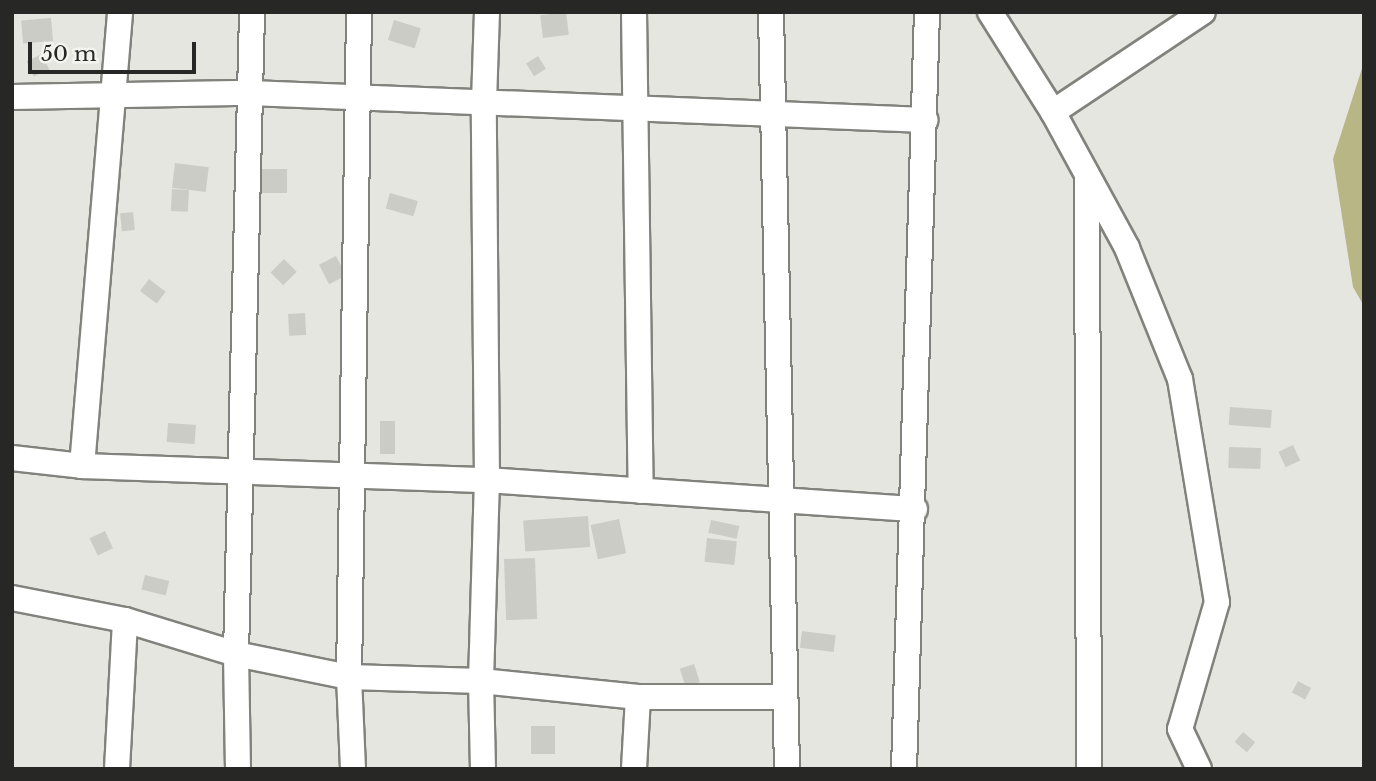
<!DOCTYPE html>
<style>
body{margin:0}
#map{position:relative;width:1376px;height:781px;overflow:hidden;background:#e6e6e1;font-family:"Libre Baskerville",serif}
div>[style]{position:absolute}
.green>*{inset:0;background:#b7b684}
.building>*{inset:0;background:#ccccc7;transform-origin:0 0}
.roads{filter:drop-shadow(2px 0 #82827d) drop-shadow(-2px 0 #82827d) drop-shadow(0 2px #82827d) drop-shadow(0 -2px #82827d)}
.minor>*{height:24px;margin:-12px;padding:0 12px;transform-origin:12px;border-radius:12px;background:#fff}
span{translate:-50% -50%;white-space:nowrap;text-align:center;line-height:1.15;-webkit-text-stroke:7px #f3f4ee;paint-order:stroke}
.frame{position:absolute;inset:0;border:14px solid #272725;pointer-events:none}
.scale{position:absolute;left:28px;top:42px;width:168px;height:32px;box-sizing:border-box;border:4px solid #272725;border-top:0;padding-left:9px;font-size:21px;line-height:24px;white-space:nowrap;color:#272725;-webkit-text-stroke:5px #f3f4ee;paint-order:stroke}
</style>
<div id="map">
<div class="green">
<i style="clip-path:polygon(1364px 62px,1364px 306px,1353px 287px,1333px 159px)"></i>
</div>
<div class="building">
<i style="left:566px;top:12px;width:23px;height:26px;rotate:83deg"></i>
<i style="left:51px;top:18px;width:23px;height:30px;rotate:85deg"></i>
<i style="left:394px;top:20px;width:28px;height:21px;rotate:17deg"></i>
<i style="left:42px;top:54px;width:17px;height:17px;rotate:65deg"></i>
<i style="left:538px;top:56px;width:15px;height:14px;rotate:58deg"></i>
<i style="left:175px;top:163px;width:34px;height:25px;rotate:7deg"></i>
<i style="left:287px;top:169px;width:24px;height:28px;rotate:90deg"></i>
<i style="left:172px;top:189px;width:17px;height:22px;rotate:3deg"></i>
<i style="left:390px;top:193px;width:29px;height:16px;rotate:16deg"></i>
<i style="left:133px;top:212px;width:18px;height:13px;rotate:84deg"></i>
<i style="left:336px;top:256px;width:22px;height:19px;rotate:63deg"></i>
<i style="left:284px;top:259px;width:18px;height:19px;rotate:45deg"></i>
<i style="left:149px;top:279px;width:21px;height:15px;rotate:37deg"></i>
<i style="left:305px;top:313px;width:22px;height:17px;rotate:87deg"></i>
<i style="left:1230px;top:407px;width:42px;height:18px;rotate:4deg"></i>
<i style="left:380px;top:421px;width:15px;height:33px"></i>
<i style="left:168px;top:423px;width:28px;height:19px;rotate:4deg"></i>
<i style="left:1293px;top:445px;width:17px;height:16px;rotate:65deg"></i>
<i style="left:1229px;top:447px;width:32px;height:21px;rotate:2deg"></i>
<i style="left:588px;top:516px;width:31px;height:65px;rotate:86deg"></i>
<i style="left:619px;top:519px;width:35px;height:29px;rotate:78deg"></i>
<i style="left:711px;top:520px;width:29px;height:13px;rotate:12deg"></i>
<i style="left:105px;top:531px;width:19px;height:17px;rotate:65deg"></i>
<i style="left:707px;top:538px;width:30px;height:24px;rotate:6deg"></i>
<i style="left:535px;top:558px;width:61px;height:31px;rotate:88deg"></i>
<i style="left:145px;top:575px;width:25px;height:15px;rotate:14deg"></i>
<i style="left:802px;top:631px;width:34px;height:17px;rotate:7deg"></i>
<i style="left:694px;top:664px;width:19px;height:15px;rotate:72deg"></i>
<i style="left:1298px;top:681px;width:15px;height:13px;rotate:28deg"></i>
<i style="left:531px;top:726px;width:24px;height:28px"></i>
<i style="left:1243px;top:732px;width:16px;height:13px;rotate:40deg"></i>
</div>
<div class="roads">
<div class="minor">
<i style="left:359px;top:12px;width:665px;rotate:90.86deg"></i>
<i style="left:349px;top:677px;width:132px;rotate:1.7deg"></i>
<i style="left:481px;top:681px;width:158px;rotate:5.8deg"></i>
<i style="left:638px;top:697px;width:72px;rotate:93.2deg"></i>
<i style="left:634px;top:12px;width:479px;rotate:89.2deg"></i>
<i style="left:771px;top:12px;width:757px;rotate:88.79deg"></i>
<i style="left:990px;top:12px;width:118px;rotate:57.8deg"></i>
<i style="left:1053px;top:112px;width:155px;rotate:61.4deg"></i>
<i style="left:1127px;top:248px;width:141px;rotate:68deg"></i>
<i style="left:1180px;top:379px;width:226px;rotate:80.6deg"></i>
<i style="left:1217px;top:602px;width:132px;rotate:106.2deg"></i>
<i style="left:1180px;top:729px;width:44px;rotate:64.6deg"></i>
<i style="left:12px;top:97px;width:238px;rotate:-1deg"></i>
<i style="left:250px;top:93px;width:676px;rotate:2.29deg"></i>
<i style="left:1053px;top:112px;width:180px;rotate:-33.7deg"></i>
<i style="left:1087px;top:179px;width:590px;rotate:89.81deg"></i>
<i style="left:12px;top:458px;width:70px;rotate:6.5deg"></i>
<i style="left:82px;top:466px;width:405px;rotate:2deg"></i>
<i style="left:487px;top:480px;width:429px;rotate:3.9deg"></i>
<i style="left:82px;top:466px;width:456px;rotate:-85.2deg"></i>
<i style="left:12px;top:598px;width:115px;rotate:11deg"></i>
<i style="left:125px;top:620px;width:116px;rotate:17deg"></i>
<i style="left:236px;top:654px;width:115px;rotate:11.5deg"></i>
<i style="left:349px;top:677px;width:92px;rotate:87.5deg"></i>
<i style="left:638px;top:697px;width:147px"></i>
<i style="left:117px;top:769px;width:149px;rotate:-86.9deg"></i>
<i style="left:238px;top:769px;width:115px;rotate:-91deg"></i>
<i style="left:236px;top:654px;width:642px;rotate:-88.57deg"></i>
<i style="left:483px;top:769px;width:88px;rotate:-91.3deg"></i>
<i style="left:481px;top:681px;width:201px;rotate:-88.3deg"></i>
<i style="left:487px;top:480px;width:378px;rotate:-90.5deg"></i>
<i style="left:484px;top:102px;width:90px;rotate:-88.1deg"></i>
<i style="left:904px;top:769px;width:757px;rotate:-88.26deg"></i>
</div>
</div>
<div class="frame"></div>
<div class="scale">50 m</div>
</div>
